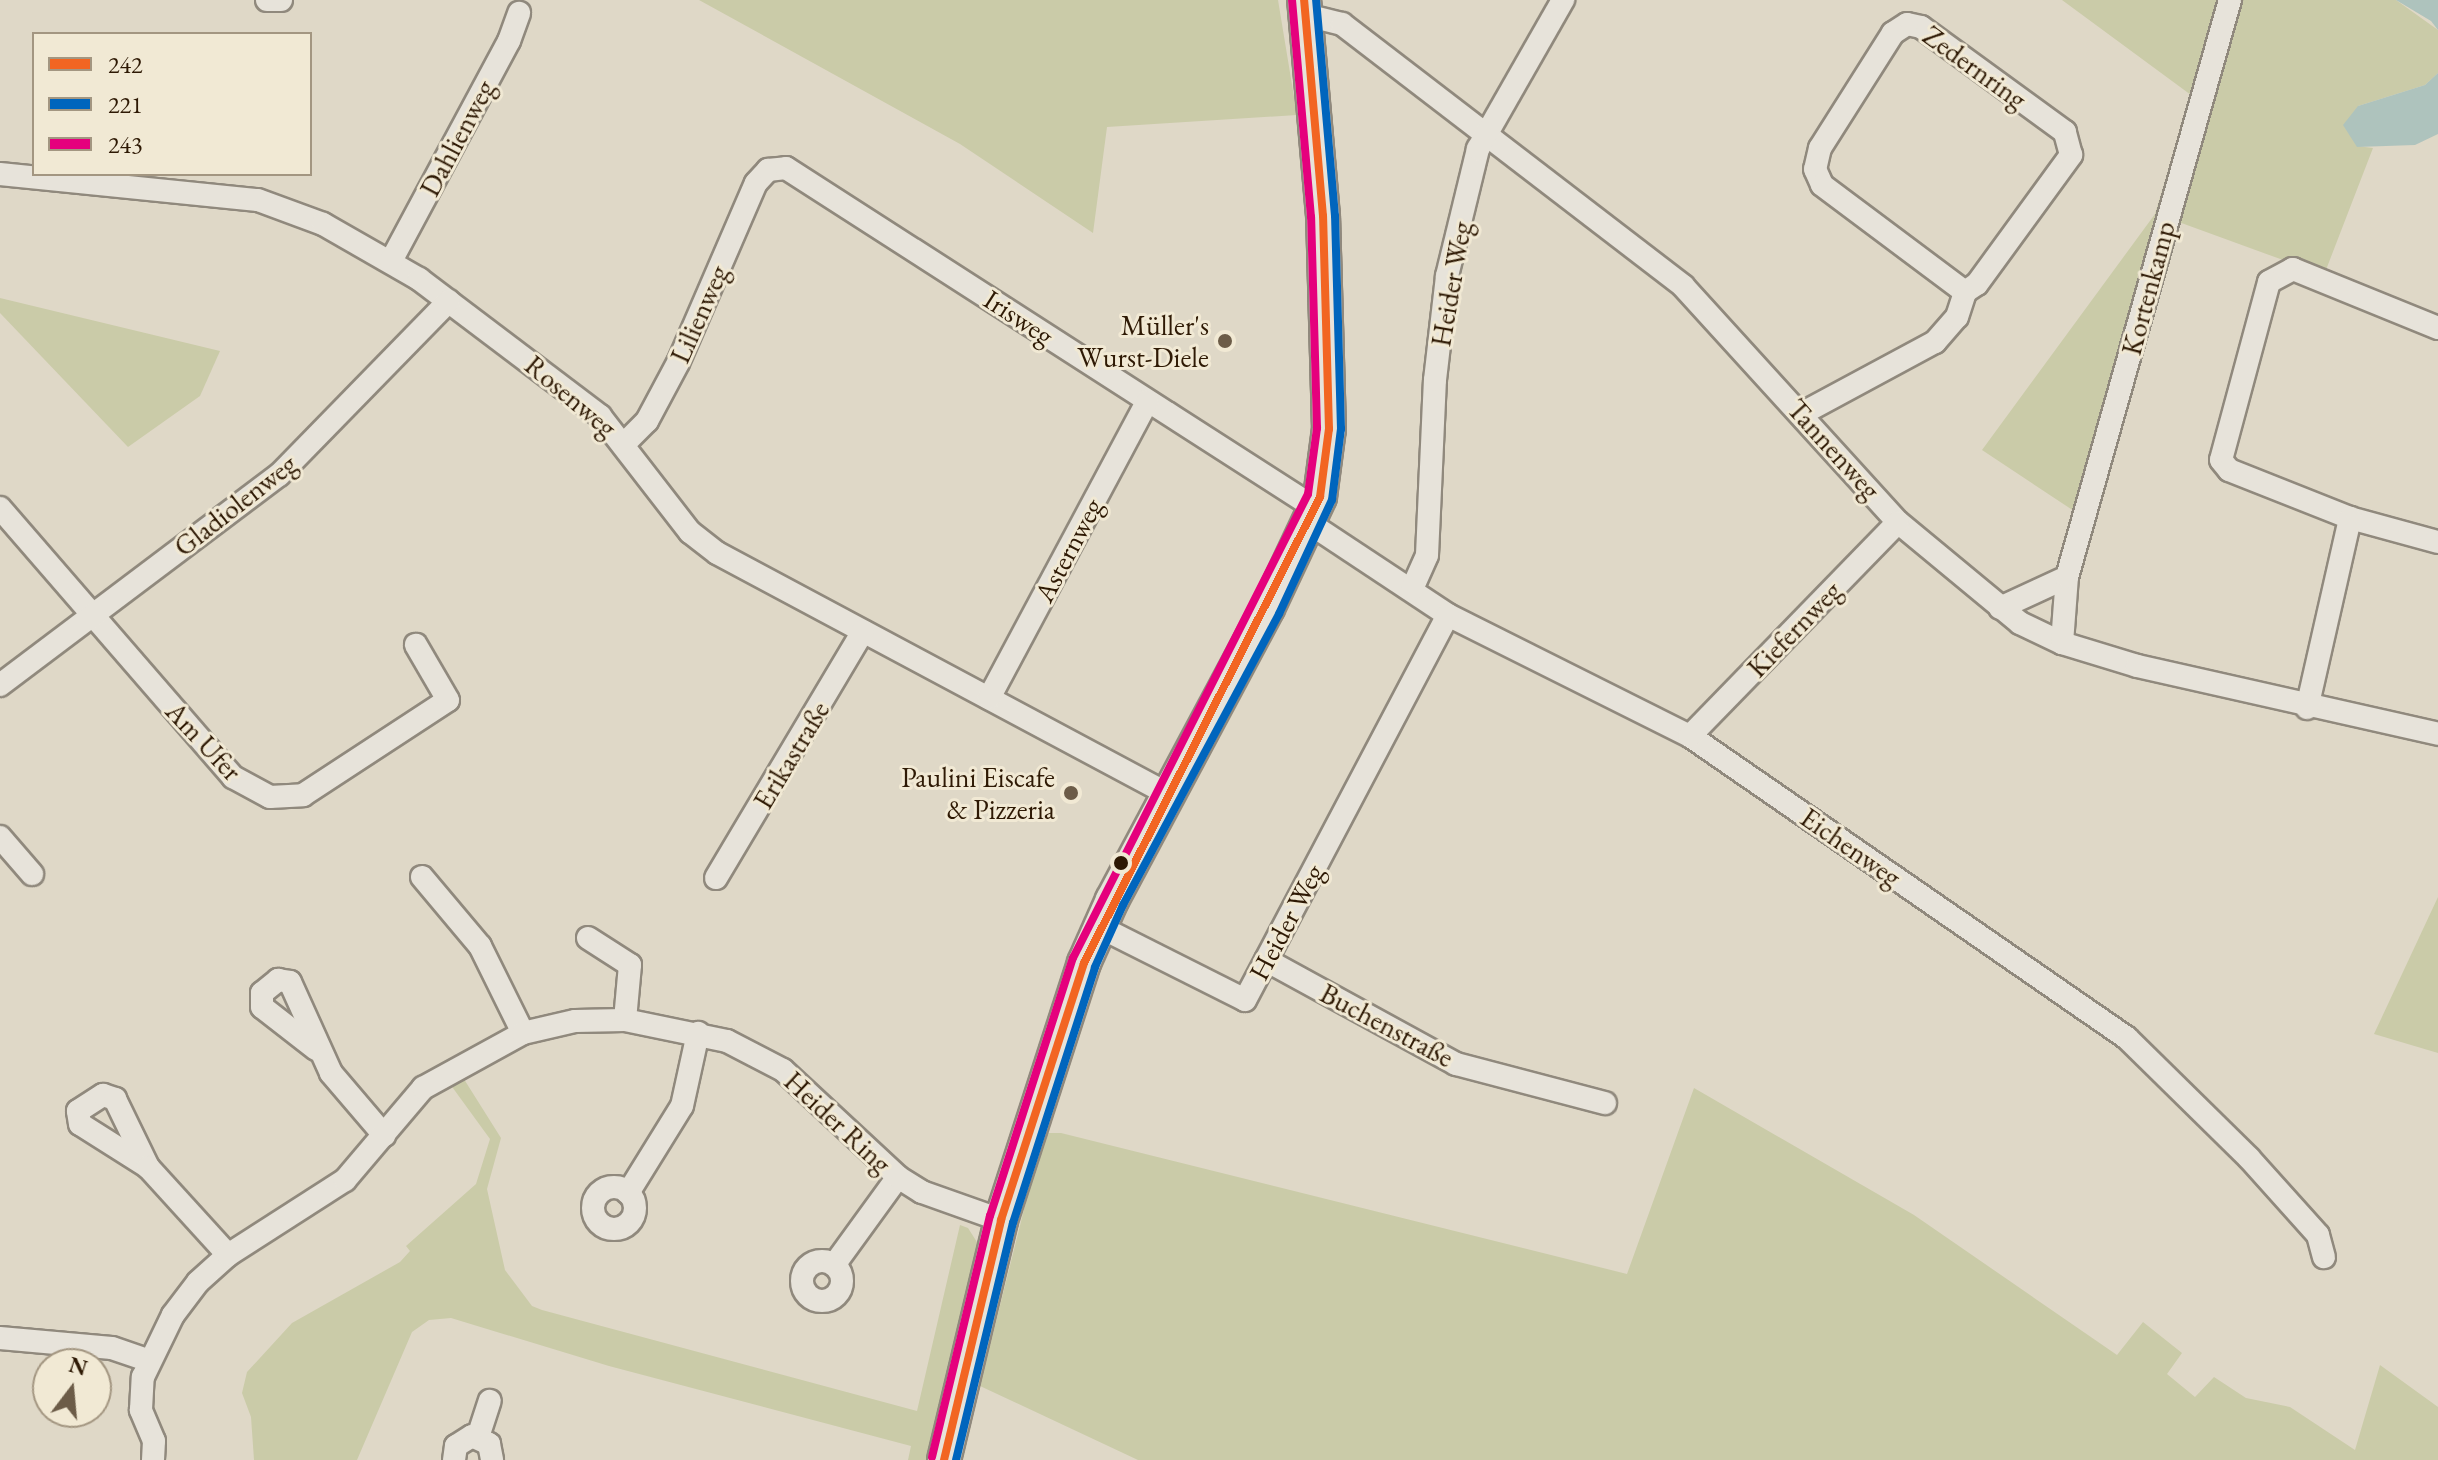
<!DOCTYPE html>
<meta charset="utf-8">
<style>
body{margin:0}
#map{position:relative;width:2438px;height:1460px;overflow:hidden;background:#dfd8c7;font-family:"EB Garamond",serif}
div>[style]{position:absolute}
.green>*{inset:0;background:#cacba8}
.water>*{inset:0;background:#aec3bd}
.roads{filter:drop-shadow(2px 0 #90897d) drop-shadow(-2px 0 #90897d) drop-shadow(0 2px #90897d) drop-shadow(0 -2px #90897d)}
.street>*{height:22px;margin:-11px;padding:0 11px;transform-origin:11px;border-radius:11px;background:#e7e3da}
.street>.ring{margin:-11px;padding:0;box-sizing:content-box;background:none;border:22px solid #e7e3da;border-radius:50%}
.secondary>*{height:32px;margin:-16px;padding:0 16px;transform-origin:16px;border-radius:16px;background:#e7e3da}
.bus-1>*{height:8px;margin:-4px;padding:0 4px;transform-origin:4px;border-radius:4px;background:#f26522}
.bus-2>*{height:8px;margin:-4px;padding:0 4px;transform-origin:4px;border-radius:4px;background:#0065bd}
.bus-3>*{height:8px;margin:-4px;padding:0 4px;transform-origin:4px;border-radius:4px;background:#e5007d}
.dots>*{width:22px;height:22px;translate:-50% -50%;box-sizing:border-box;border:4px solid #f1e9d4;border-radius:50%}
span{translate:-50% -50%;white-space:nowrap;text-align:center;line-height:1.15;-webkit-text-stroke:6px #f1e9d4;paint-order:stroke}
.street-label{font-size:28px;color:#2e1904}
.poi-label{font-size:28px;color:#2e1904}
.right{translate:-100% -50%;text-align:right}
.legend{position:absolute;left:32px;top:32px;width:280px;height:144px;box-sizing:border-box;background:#f1e9d4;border:2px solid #a39681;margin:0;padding:10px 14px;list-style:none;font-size:24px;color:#2e1904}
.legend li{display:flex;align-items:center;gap:16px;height:40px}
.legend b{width:40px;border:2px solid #a39681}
.north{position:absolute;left:32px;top:1348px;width:80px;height:80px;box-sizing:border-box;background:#f1e9d4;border:2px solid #a39681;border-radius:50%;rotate:16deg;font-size:22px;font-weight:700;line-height:32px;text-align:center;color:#2e1904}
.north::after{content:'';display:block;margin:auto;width:28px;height:36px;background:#6c5c48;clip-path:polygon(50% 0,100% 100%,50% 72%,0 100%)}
</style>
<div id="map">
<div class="green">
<i style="clip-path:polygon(699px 0,1278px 0,1297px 115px,1107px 127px,1093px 233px,960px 144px)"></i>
<i style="clip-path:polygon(2062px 0,2396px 0,2438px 30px,2438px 73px,2425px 85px,2358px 106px,2357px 146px,2373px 148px,2324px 275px,2165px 217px,2074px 511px,1982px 450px,2155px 214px,2191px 95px)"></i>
<i style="clip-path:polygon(0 298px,220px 351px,200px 396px,128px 447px,0 313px)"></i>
<i style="clip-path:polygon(2438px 897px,2438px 1053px,2374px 1034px)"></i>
<i style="clip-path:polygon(462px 1076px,501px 1138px,487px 1189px,505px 1270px,532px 1306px,542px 1310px,917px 1411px,960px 1225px,968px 1228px,982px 1250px,935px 1460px,908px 1460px,911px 1446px,609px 1366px,451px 1318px,429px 1320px,412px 1332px,357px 1460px,254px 1460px,251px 1417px,242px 1393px,247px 1372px,292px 1323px,400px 1262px,410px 1251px,406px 1246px,476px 1184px,490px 1139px,450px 1084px)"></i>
<i style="clip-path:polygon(1694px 1088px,1914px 1215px,2117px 1355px,2143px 1322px,2182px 1353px,2167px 1374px,2195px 1397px,2214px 1377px,2246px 1398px,2290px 1407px,2355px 1450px,2380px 1365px,2438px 1407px,2438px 1460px,1138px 1460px,980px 1386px,1043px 1133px,1061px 1133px,1627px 1274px)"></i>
</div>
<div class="water">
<i style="clip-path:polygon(2396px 0,2438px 0,2438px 30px,2431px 21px)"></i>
<i style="clip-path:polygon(2438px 73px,2438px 134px,2415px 145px,2357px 147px,2343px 125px,2358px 106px,2425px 85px)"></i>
</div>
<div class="roads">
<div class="street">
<i style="left:267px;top:0;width:14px"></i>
<i style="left:1306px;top:15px;width:37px;rotate:14deg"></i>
<i style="left:1342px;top:24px;width:430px;rotate:37.5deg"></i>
<i style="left:1683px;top:286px;width:319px;rotate:47.7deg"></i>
<i style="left:1898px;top:522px;width:158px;rotate:39.6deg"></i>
<i style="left:2020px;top:623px;width:47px;rotate:25.5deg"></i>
<i style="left:2062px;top:643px;width:78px;rotate:17deg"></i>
<i style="left:2137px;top:666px;width:309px;rotate:12.7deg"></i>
<i style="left:0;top:174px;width:259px;rotate:5.8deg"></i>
<i style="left:258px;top:200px;width:69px;rotate:20.3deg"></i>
<i style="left:323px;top:224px;width:111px;rotate:29.8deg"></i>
<i style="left:419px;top:279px;width:227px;rotate:37.1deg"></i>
<i style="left:600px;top:416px;width:147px;rotate:52.2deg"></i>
<i style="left:690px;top:532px;width:34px;rotate:38deg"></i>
<i style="left:717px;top:553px;width:511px;rotate:28.12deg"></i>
<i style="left:391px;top:261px;width:250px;rotate:-61.8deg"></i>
<i style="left:509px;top:41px;width:30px;rotate:-70deg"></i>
<i style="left:2438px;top:328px;width:157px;rotate:-157.9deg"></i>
<i style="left:2293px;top:269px;width:27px;rotate:152deg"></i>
<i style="left:2269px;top:282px;width:184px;rotate:105.1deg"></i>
<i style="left:2221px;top:460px;width:13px;rotate:51deg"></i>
<i style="left:2229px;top:470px;width:130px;rotate:21.6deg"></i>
<i style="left:2350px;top:518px;width:91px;rotate:15.3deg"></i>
<i style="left:1803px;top:413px;width:150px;rotate:-28.3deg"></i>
<i style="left:1935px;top:342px;width:33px;rotate:-49deg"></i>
<i style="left:1957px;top:317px;width:26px;rotate:-72deg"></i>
<i style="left:1965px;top:292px;width:14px;rotate:-34deg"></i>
<i style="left:1977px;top:284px;width:160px;rotate:-53.9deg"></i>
<i style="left:2071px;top:155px;width:24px;rotate:-105deg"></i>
<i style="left:2065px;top:132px;width:178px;rotate:-143.9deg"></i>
<i style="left:1921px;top:27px;width:14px;rotate:-168deg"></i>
<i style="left:1907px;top:24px;width:17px;rotate:147deg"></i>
<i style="left:1893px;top:33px;width:136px;rotate:122.4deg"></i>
<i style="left:1820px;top:148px;width:22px;rotate:103deg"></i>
<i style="left:1815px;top:169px;width:17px;rotate:66deg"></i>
<i style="left:1822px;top:185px;width:179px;rotate:36.8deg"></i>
<i style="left:625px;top:443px;width:31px;rotate:-45deg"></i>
<i style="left:647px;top:421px;width:66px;rotate:-61.9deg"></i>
<i style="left:678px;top:363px;width:196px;rotate:-66.6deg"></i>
<i style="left:756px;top:183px;width:18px;rotate:-47deg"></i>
<i style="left:768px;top:170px;width:18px;rotate:-6deg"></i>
<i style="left:786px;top:168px;width:629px;rotate:32.73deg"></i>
<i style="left:0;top:508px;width:356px;rotate:49.1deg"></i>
<i style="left:233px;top:777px;width:42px;rotate:28.4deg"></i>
<i style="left:270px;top:797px;width:33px;rotate:-3deg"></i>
<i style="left:303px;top:795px;width:173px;rotate:-33.2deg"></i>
<i style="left:448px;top:700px;width:64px;rotate:-120.2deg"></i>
<i style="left:1309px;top:523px;width:167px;rotate:33.5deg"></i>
<i style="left:1448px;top:615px;width:271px;rotate:26.6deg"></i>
<i style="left:1690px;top:736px;width:531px;rotate:34.65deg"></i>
<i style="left:2127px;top:1038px;width:171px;rotate:44.5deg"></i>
<i style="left:2249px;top:1158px;width:103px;rotate:48.1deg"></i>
<i style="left:2318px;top:1235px;width:23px;rotate:75deg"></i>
<i style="left:1412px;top:589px;width:37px;rotate:-66deg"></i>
<i style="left:1427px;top:555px;width:175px;rotate:-87.4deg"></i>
<i style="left:1435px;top:380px;width:105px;rotate:-83.4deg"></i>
<i style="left:1447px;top:276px;width:131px;rotate:-76.3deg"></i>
<i style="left:1478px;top:149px;width:172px;rotate:-60.3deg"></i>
<i style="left:2000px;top:608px;width:74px;rotate:-24.8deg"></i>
<i style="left:2062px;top:643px;width:66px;rotate:-85.7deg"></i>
<i style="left:2067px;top:577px;width:600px;rotate:-74.23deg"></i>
<i style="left:0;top:685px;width:349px;rotate:-37deg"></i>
<i style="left:279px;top:475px;width:243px;rotate:-45.7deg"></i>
<i style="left:989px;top:698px;width:336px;rotate:-61.9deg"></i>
<i style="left:2307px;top:708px;width:195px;rotate:-77.2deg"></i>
<i style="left:1690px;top:736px;width:298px;rotate:-45.8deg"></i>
<i style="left:0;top:837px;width:49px;rotate:49.1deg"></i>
<i style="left:422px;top:877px;width:90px;rotate:50deg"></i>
<i style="left:480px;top:946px;width:97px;rotate:63.7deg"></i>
<i style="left:716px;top:878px;width:287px;rotate:-59.2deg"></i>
<i style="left:1100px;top:927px;width:162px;rotate:26.7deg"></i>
<i style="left:1245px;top:1000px;width:435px;rotate:-62.2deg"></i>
<i style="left:588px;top:938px;width:50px;rotate:32.7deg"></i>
<i style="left:630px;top:965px;width:55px;rotate:95.2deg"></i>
<i style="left:1266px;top:960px;width:217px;rotate:28.7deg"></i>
<i style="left:1456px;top:1064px;width:154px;rotate:14.7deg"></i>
<i style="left:316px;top:1049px;width:68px;rotate:-142.1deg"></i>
<i style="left:262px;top:1007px;width:14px;rotate:-90deg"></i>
<i style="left:262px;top:993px;width:21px;rotate:-39deg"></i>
<i style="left:278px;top:980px;width:12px;rotate:9deg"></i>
<i style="left:290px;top:982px;width:100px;rotate:65.7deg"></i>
<i style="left:331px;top:1073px;width:82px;rotate:49.5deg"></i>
<i style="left:148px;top:1167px;width:80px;rotate:-147.7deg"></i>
<i style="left:80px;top:1124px;width:13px;rotate:-99deg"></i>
<i style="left:78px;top:1111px;width:30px;rotate:-33deg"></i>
<i style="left:103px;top:1095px;width:13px;rotate:18deg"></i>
<i style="left:115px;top:1099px;width:76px;rotate:64.1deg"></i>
<i style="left:148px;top:1167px;width:119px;rotate:47.7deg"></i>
<i class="ring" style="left:593px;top:1187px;width:20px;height:20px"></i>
<i style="left:628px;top:1193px;width:102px;rotate:-58.2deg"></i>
<i style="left:682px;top:1106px;width:75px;rotate:-77.6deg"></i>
<i class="ring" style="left:802px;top:1261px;width:18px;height:18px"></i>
<i style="left:834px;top:1265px;width:109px;rotate:-54deg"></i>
<i style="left:0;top:1338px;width:112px;rotate:5.1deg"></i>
<i style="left:112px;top:1348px;width:39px;rotate:19deg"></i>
<i style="left:478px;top:1437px;width:38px;rotate:-72deg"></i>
<i style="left:153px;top:1460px;width:19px;rotate:-87deg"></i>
<i style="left:154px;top:1441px;width:34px;rotate:-113deg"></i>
<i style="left:141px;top:1410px;width:33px;rotate:-87deg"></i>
<i style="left:143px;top:1377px;width:69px;rotate:-64.2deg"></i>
<i style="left:173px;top:1315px;width:41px;rotate:-52.9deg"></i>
<i style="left:198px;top:1282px;width:40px;rotate:-42deg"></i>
<i style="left:228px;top:1255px;width:139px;rotate:-32.7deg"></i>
<i style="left:345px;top:1180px;width:121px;rotate:-49.7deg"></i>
<i style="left:423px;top:1088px;width:114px;rotate:-28.8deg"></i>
<i style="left:523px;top:1033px;width:53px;rotate:-13deg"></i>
<i style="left:575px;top:1021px;width:50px;rotate:-1.1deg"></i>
<i style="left:625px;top:1020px;width:104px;rotate:11.6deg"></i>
<i style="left:727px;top:1041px;width:63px;rotate:27.4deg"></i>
<i style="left:783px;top:1070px;width:157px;rotate:42.9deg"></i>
<i style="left:898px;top:1177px;width:28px;rotate:32deg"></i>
<i style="left:922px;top:1192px;width:84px;rotate:19.5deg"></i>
<i style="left:454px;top:1460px;width:14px;rotate:-82deg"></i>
<i style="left:456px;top:1446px;width:19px;rotate:-32deg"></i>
<i style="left:472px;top:1436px;width:19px;rotate:25deg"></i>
<i style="left:489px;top:1444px;width:16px;rotate:79deg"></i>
</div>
<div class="secondary">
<i style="left:944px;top:1460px;width:247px;rotate:-76.6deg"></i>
<i style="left:1001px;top:1220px;width:270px;rotate:-72.1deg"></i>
<i style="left:1084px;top:963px;width:69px;rotate:-66deg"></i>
<i style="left:1112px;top:900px;width:331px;rotate:-61.9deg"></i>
<i style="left:1268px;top:608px;width:123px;rotate:-64.9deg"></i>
<i style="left:1320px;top:497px;width:69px;rotate:-82.5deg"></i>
<i style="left:1329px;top:429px;width:213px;rotate:-91.6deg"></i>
<i style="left:1323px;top:216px;width:217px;rotate:-95deg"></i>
</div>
</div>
<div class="bus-1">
<i style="left:944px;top:1460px;width:247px;rotate:-76.6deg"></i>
<i style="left:1001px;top:1220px;width:270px;rotate:-72.1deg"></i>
<i style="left:1084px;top:963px;width:522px;rotate:-63.14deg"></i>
<i style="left:1320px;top:497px;width:69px;rotate:-82.5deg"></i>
<i style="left:1329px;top:429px;width:213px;rotate:-91.6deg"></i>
<i style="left:1323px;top:216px;width:217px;rotate:-95deg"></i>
</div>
<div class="bus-2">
<i style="left:956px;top:1460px;width:244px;rotate:-76.5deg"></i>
<i style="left:1013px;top:1223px;width:269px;rotate:-72.2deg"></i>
<i style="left:1095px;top:967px;width:68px;rotate:-65.7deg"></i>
<i style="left:1123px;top:905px;width:330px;rotate:-61.8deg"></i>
<i style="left:1279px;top:614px;width:126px;rotate:-65.1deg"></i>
<i style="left:1332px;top:500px;width:72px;rotate:-82.8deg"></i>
<i style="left:1341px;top:429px;width:213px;rotate:-91.6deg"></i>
<i style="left:1335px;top:216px;width:217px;rotate:-95deg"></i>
</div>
<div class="bus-3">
<i style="left:932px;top:1457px;width:248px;rotate:-76.5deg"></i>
<i style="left:990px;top:1216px;width:271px;rotate:-72.2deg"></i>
<i style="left:1073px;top:958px;width:520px;rotate:-63.14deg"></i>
<i style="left:1308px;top:494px;width:67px;rotate:-82.2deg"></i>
<i style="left:1317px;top:428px;width:211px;rotate:-91.6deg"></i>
<i style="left:1311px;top:217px;width:217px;rotate:-95deg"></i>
</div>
<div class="dots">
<i style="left:1225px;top:341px;background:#6c5c48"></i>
<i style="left:1071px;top:793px;background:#6c5c48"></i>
<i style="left:1121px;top:863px;background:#2e1904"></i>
</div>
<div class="street-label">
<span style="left:1975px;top:67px;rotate:36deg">Zedernring</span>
<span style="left:457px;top:138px;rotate:-62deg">Dahlienweg</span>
<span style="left:1451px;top:284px;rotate:-80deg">Heider Weg</span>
<span style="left:2148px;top:288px;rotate:-75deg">Kortenkamp</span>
<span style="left:699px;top:314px;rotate:-66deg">Lilienweg</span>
<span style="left:1019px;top:317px;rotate:33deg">Irisweg</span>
<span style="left:571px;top:396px;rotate:40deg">Rosenweg</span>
<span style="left:1834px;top:449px;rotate:48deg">Tannenweg</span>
<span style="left:235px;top:505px;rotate:-38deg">Gladiolenweg</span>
<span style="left:1068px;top:550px;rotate:-62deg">Asternweg</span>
<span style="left:1794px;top:629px;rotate:-46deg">Kiefernweg</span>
<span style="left:204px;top:741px;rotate:47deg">Am Ufer</span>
<span style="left:791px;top:755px;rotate:-59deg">Erikastraße</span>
<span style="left:1851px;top:847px;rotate:35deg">Eichenweg</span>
<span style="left:1286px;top:922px;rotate:-62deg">Heider Weg</span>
<span style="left:1387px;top:1025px;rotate:28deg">Buchenstraße</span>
<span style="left:838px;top:1122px;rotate:43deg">Heider Ring</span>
</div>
<div class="poi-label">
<span class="right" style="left:1209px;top:341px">Müller's<br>Wurst-Diele</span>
<span class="right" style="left:1055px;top:793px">Paulini Eiscafe<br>&amp; Pizzeria</span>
</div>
<ul class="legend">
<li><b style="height:10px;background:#f26522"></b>242</li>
<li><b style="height:10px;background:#0065bd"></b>221</li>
<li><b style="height:10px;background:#e5007d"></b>243</li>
</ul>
<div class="north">N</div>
</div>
